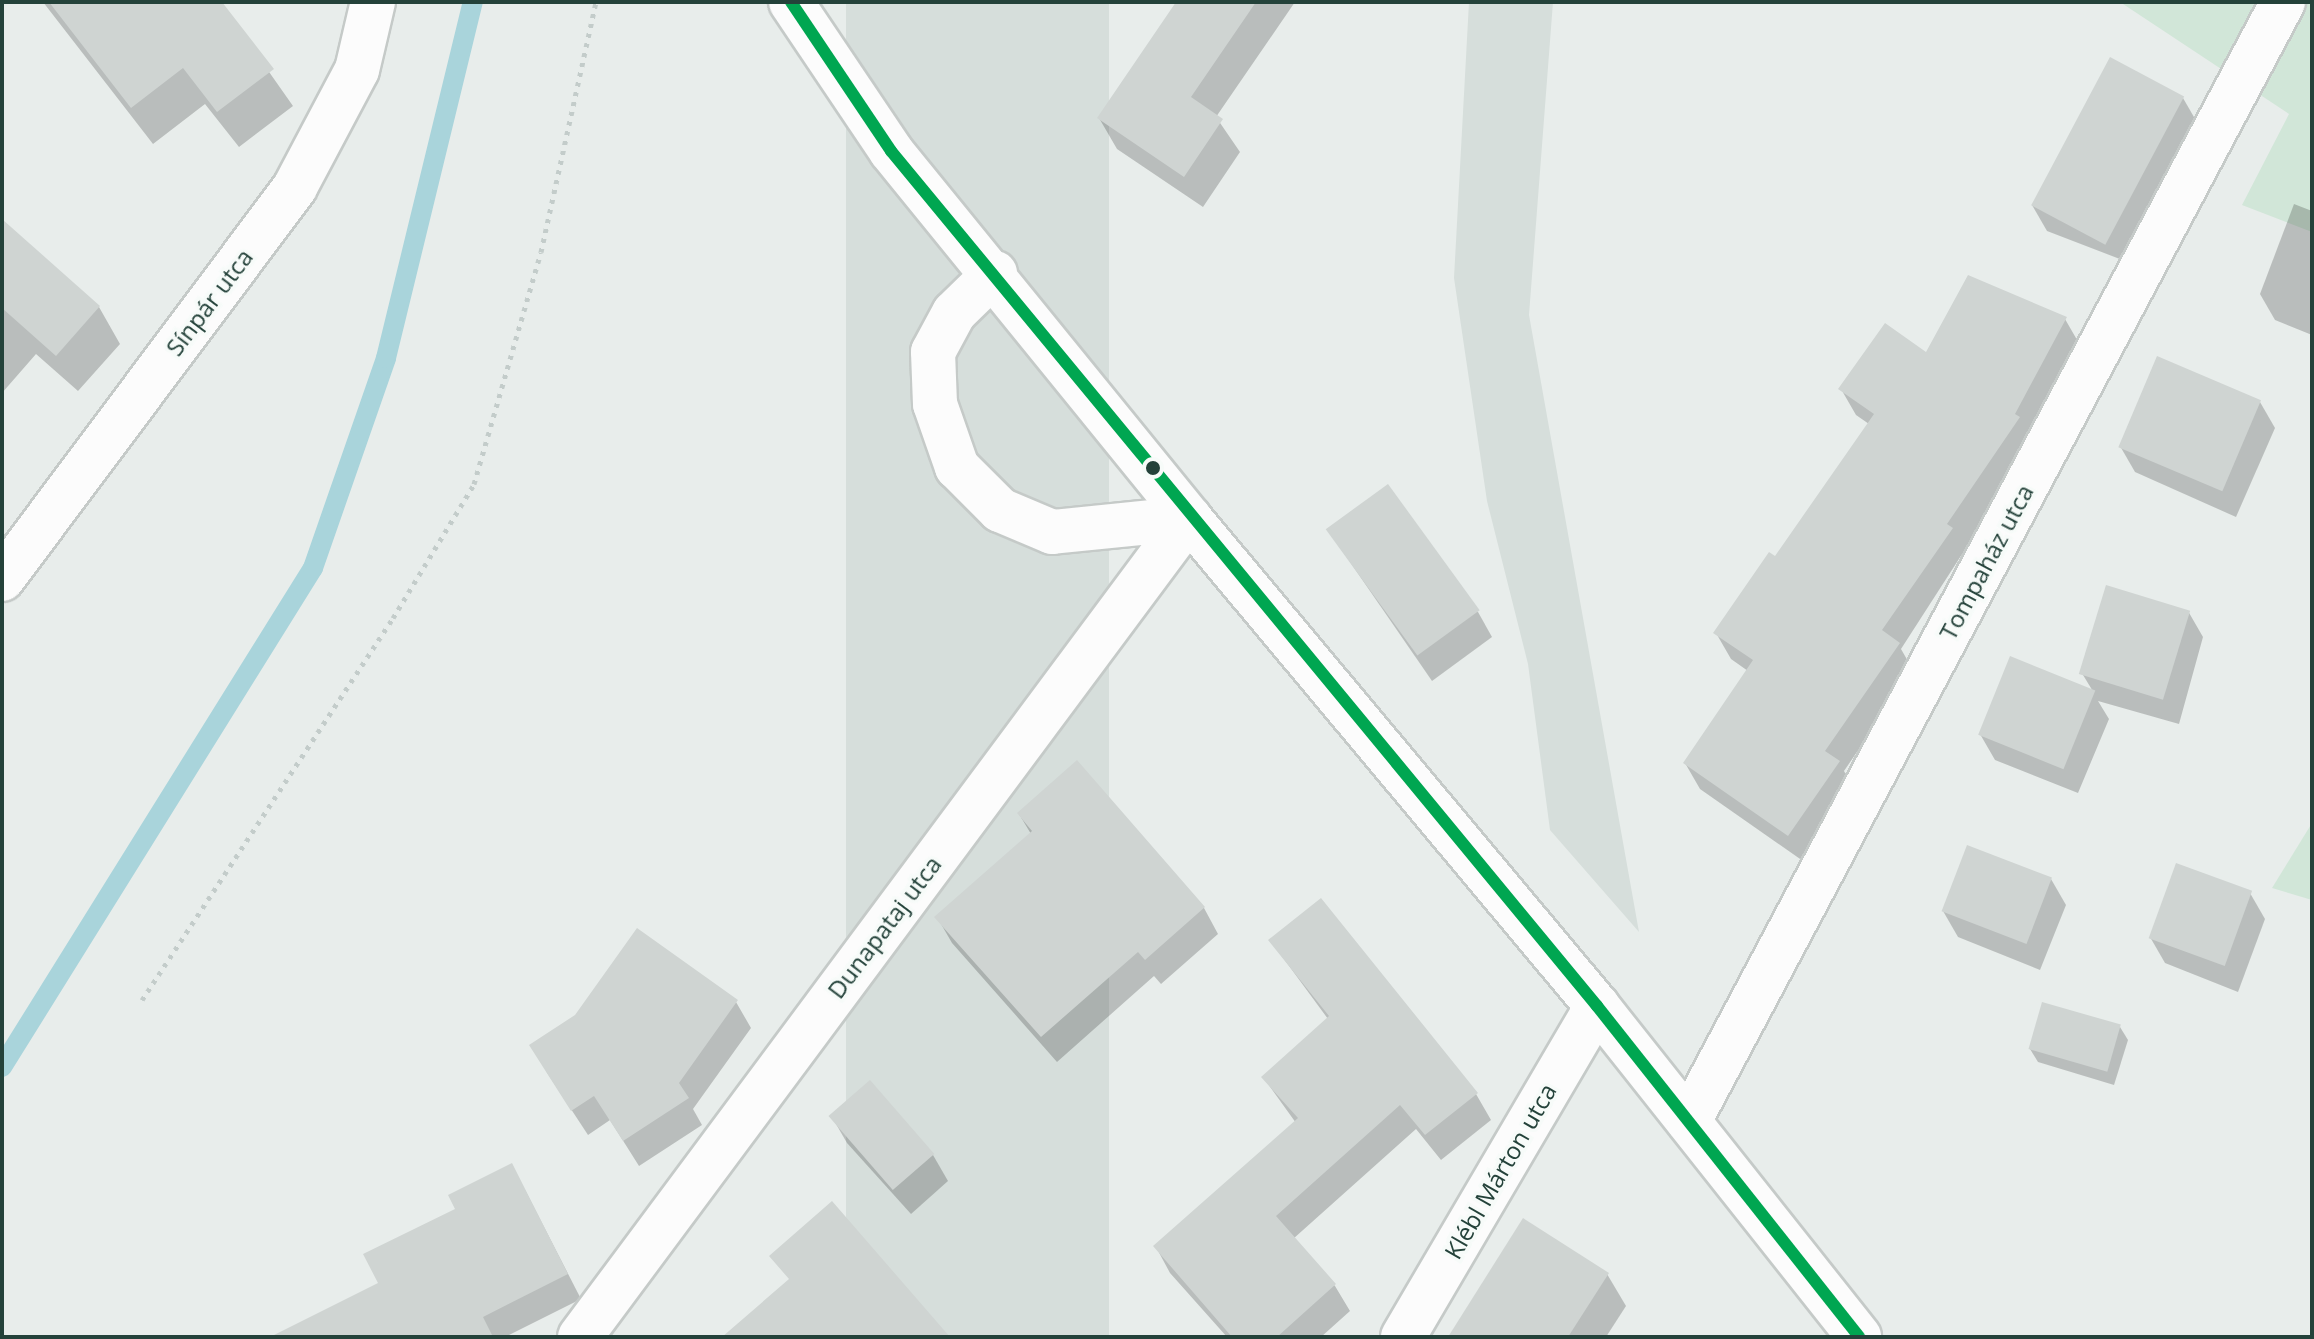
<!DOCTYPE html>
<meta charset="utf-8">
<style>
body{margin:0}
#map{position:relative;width:2314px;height:1339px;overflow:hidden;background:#e8edeb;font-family:"Open Sans",sans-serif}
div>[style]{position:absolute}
.built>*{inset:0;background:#d6dedb;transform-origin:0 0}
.green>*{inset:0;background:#d1e6d8}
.shadow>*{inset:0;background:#0003}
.stream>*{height:20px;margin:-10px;padding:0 10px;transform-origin:10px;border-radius:10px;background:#a9d4db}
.building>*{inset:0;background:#cfd4d2;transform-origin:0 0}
.path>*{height:5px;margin-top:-2.5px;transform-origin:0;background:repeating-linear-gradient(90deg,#c3ccca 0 4px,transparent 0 10px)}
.roads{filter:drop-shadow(2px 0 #c5cac8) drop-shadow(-2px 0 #c5cac8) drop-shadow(0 2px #c5cac8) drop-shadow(0 -2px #c5cac8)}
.minor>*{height:44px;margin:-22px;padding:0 22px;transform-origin:22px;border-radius:22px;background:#fcfcfc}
.bus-1>*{height:12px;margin:-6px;padding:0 6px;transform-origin:6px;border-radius:6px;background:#00a651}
.dots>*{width:22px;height:22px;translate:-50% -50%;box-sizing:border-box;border:4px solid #f7fbf9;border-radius:50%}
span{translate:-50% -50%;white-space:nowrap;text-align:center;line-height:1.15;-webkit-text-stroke:7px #f7fbf9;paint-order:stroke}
.street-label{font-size:24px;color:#24423a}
.frame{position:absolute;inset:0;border:4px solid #24423a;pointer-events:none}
</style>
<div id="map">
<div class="built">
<i style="left:846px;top:2px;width:263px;height:1350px"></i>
<i style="clip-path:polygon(1469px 2px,1553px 2px,1529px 315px,1639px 932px,1550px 830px,1528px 664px,1487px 501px,1454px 278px)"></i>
</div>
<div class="green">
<i style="clip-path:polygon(2120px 2px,2312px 2px,2312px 232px,2242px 205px,2289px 114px)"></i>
<i style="clip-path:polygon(2312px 823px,2312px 900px,2272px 888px)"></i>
</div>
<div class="shadow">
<i style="clip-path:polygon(43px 2px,220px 2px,293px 106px,239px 147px,205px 104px,153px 144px)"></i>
<i style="clip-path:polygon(1178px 2px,1295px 2px,1216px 117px,1240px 152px,1203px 207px,1117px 149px,1099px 118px)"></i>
<i style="clip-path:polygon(2183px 98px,2198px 124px,2125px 261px,2047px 231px,2032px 205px)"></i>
<i style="clip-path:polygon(2294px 204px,2312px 211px,2312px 335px,2275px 320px,2260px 294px)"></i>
<i style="clip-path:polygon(2px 221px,99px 307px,120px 344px,78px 391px,36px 354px,2px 393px)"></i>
<i style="clip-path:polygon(2065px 319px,2080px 345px,2033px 444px,1901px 649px,1913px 670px,1844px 771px,1854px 789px,1803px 861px,1700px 789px,1685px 763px,1748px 671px,1731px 659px,1716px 633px,1776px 559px,1869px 424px,1856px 415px,1841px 389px,1927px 355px)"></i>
<i style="clip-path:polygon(2260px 402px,2275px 428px,2236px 517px,2135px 472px,2120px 446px)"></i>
<i style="clip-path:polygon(1328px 530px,1478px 612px,1492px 637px,1432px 681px)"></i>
<i style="clip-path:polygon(2188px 611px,2203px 637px,2179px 724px,2098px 701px,2109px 719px,2078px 793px,1995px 760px,1980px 734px,2094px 693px,2083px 675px)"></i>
<i style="clip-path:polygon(1077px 763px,1204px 908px,1218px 934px,1161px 984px,1154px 976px,1057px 1062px,952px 943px,937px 917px,1031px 834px,1019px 814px)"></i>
<i style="clip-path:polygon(2051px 879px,2066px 905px,2040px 970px,1958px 937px,1943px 911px)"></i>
<i style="clip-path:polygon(2250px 893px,2265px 919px,2238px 992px,2165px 963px,2150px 937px)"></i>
<i style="clip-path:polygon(1321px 900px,1476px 1094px,1491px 1120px,1441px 1160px,1416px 1129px,1293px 1239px,1335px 1286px,1350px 1311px,1321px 1337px,1227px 1337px,1170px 1273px,1156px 1247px,1296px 1123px,1263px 1077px,1328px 1019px,1270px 940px)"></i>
<i style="clip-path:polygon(736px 1002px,751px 1028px,693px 1109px,702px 1125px,639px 1166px,610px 1120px,588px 1135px,546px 1071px)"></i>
<i style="clip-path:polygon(2120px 1027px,2128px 1040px,2114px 1085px,2038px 1062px,2030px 1049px)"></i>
<i style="clip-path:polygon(870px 1083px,933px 1155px,948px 1181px,911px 1214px,847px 1143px,832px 1117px)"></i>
<i style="clip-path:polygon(525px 1190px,581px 1299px,505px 1337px,299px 1337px)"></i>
<i style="clip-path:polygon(1607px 1274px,1626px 1306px,1606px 1337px,1450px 1337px)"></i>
</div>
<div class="stream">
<i style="left:2px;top:1067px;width:588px;rotate:-58.07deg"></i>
<i style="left:313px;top:568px;width:222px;rotate:-70.8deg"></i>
<i style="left:386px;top:358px;width:366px;rotate:-76.3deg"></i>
</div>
<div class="building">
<i style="clip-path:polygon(49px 2px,222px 2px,274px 69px,217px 112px,183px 68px,131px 108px)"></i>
<i style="clip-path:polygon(1176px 2px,1256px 2px,1191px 97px,1223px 119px,1184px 177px,1097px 118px)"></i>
<i style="left:2110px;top:57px;width:84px;height:168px;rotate:28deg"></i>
<i style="clip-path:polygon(2px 219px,100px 306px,56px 356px,2px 308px)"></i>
<i style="clip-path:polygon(1968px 275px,2067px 317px,2015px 414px,2020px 417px,1947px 524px,1953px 528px,1882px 630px,1900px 643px,1825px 751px,1840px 761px,1788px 836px,1683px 763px,1753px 660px,1713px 633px,1769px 552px,1775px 556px,1874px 414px,1838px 389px,1885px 323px,1926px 352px)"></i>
<i style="left:2157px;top:356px;width:113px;height:99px;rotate:23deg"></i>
<i style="left:1388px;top:484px;width:156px;height:77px;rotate:54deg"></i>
<i style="left:2106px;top:585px;width:88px;height:93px;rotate:17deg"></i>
<i style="left:2010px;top:656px;width:92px;height:85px;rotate:22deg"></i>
<i style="clip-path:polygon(1077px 760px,1205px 907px,1145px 960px,1138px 952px,1041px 1037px,934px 917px,1032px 831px,1017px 813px)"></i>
<i style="left:1967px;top:845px;width:91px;height:71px;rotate:21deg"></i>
<i style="left:2176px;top:863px;width:81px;height:80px;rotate:20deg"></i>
<i style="clip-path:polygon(1321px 898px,1478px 1093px,1425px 1135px,1400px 1105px,1276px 1216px,1336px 1284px,1277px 1337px,1232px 1337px,1153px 1246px,1298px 1118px,1261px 1077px,1329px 1016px,1268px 940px)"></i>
<i style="clip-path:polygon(637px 928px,738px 1000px,679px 1083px,689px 1098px,623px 1141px,594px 1096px,571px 1111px,529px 1045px,575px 1015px)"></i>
<i style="left:2042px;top:1002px;width:82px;height:49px;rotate:16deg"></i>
<i style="left:870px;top:1080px;width:98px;height:55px;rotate:49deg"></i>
<i style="clip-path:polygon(512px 1163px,568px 1274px,483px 1317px,493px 1337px,270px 1337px,378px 1283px,363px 1254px,455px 1209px,448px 1195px)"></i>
<i style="clip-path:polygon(832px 1201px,950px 1337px,722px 1337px,789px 1279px,769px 1256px)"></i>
<i style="clip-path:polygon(1523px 1218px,1609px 1273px,1568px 1337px,1448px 1337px)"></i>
</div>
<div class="path">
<i style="left:142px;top:1000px;width:457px;rotate:-56.7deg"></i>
<i style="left:393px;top:618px;width:157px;rotate:-58.8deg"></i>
<i style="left:474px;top:484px;width:241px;rotate:-73.9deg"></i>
<i style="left:541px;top:252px;width:256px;rotate:-77.6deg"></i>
</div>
<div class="roads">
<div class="minor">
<i style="left:791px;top:2px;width:179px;rotate:56.1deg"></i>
<i style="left:891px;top:151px;width:473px;rotate:50.9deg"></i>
<i style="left:1189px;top:518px;width:636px;rotate:50.1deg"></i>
<i style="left:1597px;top:1006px;width:422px;rotate:51.6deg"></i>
<i style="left:995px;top:273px;width:57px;rotate:135.7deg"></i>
<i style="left:954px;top:313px;width:44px;rotate:118.3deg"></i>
<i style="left:933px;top:352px;width:52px;rotate:87.8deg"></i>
<i style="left:935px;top:404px;width:67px;rotate:70.8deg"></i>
<i style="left:957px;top:467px;width:61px;rotate:45deg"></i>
<i style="left:1000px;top:510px;width:56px;rotate:22.9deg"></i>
<i style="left:1052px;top:532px;width:138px;rotate:-5.8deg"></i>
<i style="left:2px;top:579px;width:489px;rotate:-53.2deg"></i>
<i style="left:295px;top:187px;width:132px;rotate:-62.1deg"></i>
<i style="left:357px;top:70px;width:70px;rotate:-76.8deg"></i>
<i style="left:1689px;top:1121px;width:1267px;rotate:-62.04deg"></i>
<i style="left:580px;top:1337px;width:1021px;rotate:-53.37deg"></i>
<i style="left:1403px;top:1337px;width:384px;rotate:-59.6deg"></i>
</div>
</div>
<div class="bus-1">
<i style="left:791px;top:2px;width:179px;rotate:56.1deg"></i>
<i style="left:891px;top:151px;width:1109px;rotate:50.45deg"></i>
<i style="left:1597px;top:1006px;width:422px;rotate:51.6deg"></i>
</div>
<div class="dots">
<i style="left:1153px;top:468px;background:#24423a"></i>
</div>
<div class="street-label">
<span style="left:209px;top:302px;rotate:-53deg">Sínpár utca</span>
<span style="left:1986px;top:562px;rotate:-62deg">Tompaház utca</span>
<span style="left:884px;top:927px;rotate:-53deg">Dunapataj utca</span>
<span style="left:1500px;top:1171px;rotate:-60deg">Klébl Márton utca</span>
</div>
<div class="frame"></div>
</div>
